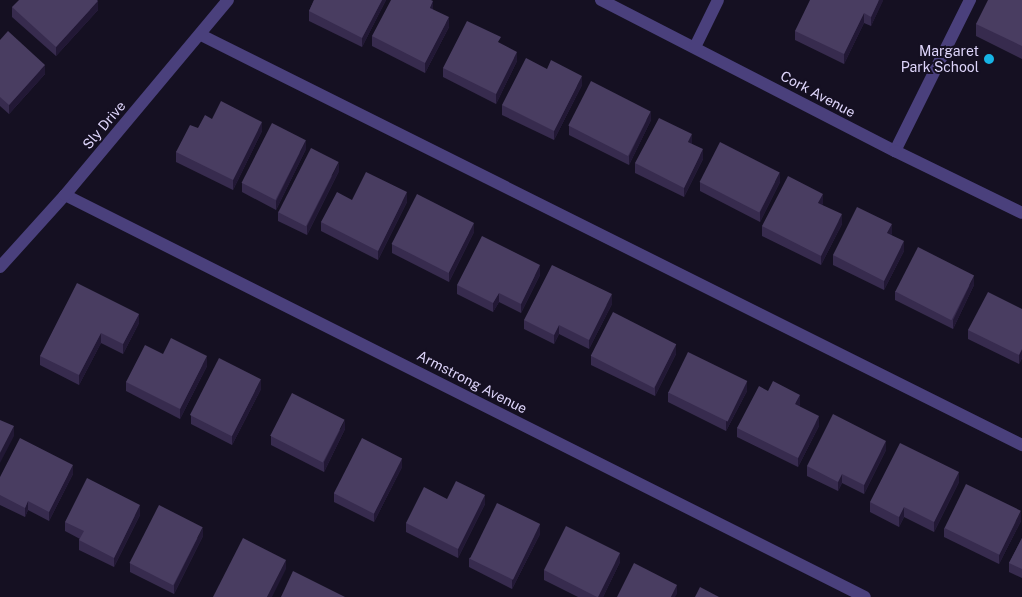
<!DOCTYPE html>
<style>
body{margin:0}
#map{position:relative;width:1022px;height:597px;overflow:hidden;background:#151022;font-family:"Public Sans",sans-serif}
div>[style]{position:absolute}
.service>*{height:12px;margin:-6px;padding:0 6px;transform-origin:6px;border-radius:6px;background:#4a407c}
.minor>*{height:12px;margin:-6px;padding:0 6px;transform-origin:6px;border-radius:6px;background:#4a407c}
.wall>*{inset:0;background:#372b4e}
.shaded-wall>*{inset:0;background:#221835}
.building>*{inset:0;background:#493d61;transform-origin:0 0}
.dots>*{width:14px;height:14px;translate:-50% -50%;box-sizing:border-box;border:2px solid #151022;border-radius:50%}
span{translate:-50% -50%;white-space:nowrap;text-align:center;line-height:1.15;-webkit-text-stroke:4px #151022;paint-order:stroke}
.poi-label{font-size:14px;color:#ded5fb}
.right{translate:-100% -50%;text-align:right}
.street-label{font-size:14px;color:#ded5fb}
</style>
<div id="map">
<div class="service">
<i style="left:201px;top:35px;width:918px;rotate:26.54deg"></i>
<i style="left:895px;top:151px;width:169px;rotate:-63.6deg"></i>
</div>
<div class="minor">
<i style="left:601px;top:0;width:331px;rotate:27.2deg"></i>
<i style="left:895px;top:151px;width:141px;rotate:26deg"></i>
<i style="left:695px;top:47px;width:52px;rotate:-63.9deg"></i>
<i style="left:65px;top:195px;width:895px;rotate:26.68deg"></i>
<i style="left:0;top:267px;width:97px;rotate:-47.9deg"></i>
<i style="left:65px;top:195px;width:254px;rotate:-50.1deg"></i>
</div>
<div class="wall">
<i style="clip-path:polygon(314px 0,386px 0,362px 47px,309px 21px,309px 11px)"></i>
<i style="clip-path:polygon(883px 0,871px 26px,864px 23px,844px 64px,795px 40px,795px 31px)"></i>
<i style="clip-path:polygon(1022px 0,1022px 59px,976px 36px,976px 24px)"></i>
<i style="clip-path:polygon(12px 7px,98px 10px,56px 56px,12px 17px)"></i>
<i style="clip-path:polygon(433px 10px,449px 27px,425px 73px,372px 46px,372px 36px)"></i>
<i style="clip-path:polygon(0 40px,45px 74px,9px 114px,0 106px)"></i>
<i style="clip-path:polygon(501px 44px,517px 61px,496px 104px,443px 77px,443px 68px)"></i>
<i style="clip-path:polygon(582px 85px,554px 140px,502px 115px,502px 105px)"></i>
<i style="clip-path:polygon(212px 119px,262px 131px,233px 190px,176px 162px,176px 152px,198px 128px)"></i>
<i style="clip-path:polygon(651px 120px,629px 165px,569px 135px,569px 126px)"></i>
<i style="clip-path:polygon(692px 144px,703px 159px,684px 197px,635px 173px,635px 163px)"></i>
<i style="clip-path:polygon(306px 149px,276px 210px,242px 192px,242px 183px)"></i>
<i style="clip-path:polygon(339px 171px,307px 235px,278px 221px,278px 212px)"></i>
<i style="clip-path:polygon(700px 182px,780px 182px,760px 222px,700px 191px)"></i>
<i style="clip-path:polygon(352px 200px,407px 202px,378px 260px,321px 231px,321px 222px)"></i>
<i style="clip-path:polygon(823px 203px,822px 205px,842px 224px,821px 265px,762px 236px,762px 226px)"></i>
<i style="clip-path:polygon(474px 232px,449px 282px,392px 253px,392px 244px)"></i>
<i style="clip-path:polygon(892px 233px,891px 235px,904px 251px,884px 290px,833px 265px,833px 255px)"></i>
<i style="clip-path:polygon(540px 275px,521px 313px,499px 302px,493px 312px,457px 294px,457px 285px)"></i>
<i style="clip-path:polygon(974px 285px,953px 329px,895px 300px,895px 291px)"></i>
<i style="clip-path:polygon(612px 304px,589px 349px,559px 334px,554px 344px,524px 329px,524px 320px)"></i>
<i style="clip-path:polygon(1022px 309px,1022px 358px,1019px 364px,968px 339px,968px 330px)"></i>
<i style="clip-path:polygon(139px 314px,139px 323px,123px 354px,101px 343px,79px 385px,40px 365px,40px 356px)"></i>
<i style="clip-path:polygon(163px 354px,207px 366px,180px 419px,126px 391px,126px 382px)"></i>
<i style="clip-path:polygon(676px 354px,655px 396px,591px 365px,591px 356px)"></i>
<i style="clip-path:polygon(261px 389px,232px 445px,191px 424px,191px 415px)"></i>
<i style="clip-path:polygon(747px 391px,726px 431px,668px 402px,668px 392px)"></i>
<i style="clip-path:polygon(768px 391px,800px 404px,799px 406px,819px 426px,798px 467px,737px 437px,737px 428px)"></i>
<i style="clip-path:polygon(345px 429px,324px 472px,271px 445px,271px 436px)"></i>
<i style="clip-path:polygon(886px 450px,864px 494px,842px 483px,838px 491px,807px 476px,807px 466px)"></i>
<i style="clip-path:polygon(402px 467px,374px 522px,334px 502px,334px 493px)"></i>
<i style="clip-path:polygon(73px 474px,49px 521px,28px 510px,25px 517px,0 505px,0 477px)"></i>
<i style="clip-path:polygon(959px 482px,934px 532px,904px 517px,899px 527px,870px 512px,870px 502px)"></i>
<i style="clip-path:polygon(447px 499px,485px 504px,458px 558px,406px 532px,406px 523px)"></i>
<i style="clip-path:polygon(140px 515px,114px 567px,79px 550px,79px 540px,80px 539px,65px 531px,65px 522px)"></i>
<i style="clip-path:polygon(1021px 521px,999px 564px,944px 537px,944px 528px)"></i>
<i style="clip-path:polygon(540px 534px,512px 589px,469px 567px,469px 558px)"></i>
<i style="clip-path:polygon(203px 536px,174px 594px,130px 572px,130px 563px)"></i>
<i style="clip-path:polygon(1022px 538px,1022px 578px,1009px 572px,1009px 563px)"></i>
<i style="clip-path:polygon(620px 562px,603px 597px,578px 597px,544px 580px,544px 570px)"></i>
</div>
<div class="shaded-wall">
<i style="clip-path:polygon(382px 0,386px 0,362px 47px,362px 38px)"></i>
<i style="clip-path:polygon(879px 0,883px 0,883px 1px,871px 26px,871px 17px)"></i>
<i style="clip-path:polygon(98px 1px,98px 10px,56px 56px,56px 47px)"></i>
<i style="clip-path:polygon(433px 1px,433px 11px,430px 8px)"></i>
<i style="clip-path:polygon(864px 13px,864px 23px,844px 64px,844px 54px)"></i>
<i style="clip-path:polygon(449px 17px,449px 27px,425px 73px,425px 63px)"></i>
<i style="clip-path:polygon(517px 52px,517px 61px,496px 104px,496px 94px)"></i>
<i style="clip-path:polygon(45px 65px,45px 74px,9px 114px,9px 105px)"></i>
<i style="clip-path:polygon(582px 76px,582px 85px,554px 140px,554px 131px)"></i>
<i style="clip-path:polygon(651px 111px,651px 120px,629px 165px,629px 156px)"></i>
<i style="clip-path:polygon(262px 122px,262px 131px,233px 190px,233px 180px)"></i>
<i style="clip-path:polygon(692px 134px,692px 144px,688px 142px)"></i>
<i style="clip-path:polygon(306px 140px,306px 149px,276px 210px,276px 201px)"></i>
<i style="clip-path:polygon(703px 149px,703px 159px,684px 197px,684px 188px)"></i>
<i style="clip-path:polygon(339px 162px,339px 171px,307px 235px,307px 226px)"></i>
<i style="clip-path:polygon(780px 172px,780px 182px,760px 222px,760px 212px)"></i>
<i style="clip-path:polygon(407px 192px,407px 202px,378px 260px,378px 251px)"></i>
<i style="clip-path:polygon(823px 194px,823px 203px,818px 212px,818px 203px)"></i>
<i style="clip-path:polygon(842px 214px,842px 224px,821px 265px,821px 256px)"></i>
<i style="clip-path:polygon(474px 223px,474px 232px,449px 282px,449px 272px)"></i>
<i style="clip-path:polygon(892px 224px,892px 233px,887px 242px,887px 233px)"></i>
<i style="clip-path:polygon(904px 241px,904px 251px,884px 290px,884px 281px)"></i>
<i style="clip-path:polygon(540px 265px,540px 275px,521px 313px,521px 304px)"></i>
<i style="clip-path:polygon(974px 276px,974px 285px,953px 329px,953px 320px)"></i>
<i style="clip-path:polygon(499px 293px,499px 302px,493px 312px,493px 303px)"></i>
<i style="clip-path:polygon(612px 294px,612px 304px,589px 349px,589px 340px)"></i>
<i style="clip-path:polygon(139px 314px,139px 323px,123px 354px,123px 344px)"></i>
<i style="clip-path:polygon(559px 325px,559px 334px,554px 344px,554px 335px)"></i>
<i style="clip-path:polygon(101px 333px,101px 343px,79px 385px,79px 375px)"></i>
<i style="clip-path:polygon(676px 344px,676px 354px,655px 396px,655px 387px)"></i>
<i style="clip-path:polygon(1022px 349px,1022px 358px,1019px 364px,1019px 355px)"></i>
<i style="clip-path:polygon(207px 356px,207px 366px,180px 419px,180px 409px)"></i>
<i style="clip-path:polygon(261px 379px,261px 389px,232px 445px,232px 436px)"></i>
<i style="clip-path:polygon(747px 381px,747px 391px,726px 431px,726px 422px)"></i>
<i style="clip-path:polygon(800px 395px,800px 404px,795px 414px,795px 404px)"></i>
<i style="clip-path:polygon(819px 416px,819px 426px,798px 467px,798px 458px)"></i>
<i style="clip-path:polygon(345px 420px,345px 429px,324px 472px,324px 462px)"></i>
<i style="clip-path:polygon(14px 426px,14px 436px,0 463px,0 453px)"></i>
<i style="clip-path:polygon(886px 441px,886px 450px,864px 494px,864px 485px)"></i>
<i style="clip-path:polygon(402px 458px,402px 467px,374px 522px,374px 513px)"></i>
<i style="clip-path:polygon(73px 465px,73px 474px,49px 521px,49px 512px)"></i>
<i style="clip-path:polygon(959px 472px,959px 482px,934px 532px,934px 522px)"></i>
<i style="clip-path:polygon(842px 474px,842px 483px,838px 491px,838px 482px)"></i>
<i style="clip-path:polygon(485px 495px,485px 504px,458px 558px,458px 549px)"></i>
<i style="clip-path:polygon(28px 501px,28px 510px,25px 517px,25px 508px)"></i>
<i style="clip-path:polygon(140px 505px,140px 515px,114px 567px,114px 558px)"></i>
<i style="clip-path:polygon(904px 507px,904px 517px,899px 527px,899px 517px)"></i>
<i style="clip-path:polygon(1021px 511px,1021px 521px,999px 564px,999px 555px)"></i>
<i style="clip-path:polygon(540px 524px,540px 534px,512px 589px,512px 580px)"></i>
<i style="clip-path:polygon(203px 527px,203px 536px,174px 594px,174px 585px)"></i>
<i style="clip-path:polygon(620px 553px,620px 562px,603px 597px,598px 597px)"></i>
<i style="clip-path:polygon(286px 560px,286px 569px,272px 597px,267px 597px)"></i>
<i style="clip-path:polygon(677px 585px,677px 594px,675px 597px,671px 597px)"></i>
</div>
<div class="building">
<i style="clip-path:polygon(19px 0,97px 0,98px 1px,56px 47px,12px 7px)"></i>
<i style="clip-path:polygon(314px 0,382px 0,362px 38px,309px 11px)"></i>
<i style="clip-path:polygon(391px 0,431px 0,433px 1px,430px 8px,449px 17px,425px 63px,372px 36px)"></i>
<i style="clip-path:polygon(810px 0,879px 0,871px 17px,864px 13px,844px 54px,795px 31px)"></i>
<i style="clip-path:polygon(988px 0,1022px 0,1022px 46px,976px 24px)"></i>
<i style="clip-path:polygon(467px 21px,501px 37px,498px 42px,517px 52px,496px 94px,443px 68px)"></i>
<i style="clip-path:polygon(8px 31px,45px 65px,9px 105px,0 97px,0 40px)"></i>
<i style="clip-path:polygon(526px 58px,547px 69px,551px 60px,582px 76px,554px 131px,502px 105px)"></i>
<i style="left:591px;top:81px;width:67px;height:50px;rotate:27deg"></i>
<i style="clip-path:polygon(221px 101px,262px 122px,233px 180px,176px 152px,190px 125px,198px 128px,205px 115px,212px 119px)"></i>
<i style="clip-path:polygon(659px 118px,692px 134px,688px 142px,703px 149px,684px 188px,635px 163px)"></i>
<i style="left:272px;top:123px;width:38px;height:67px;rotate:27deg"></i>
<i style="left:720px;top:142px;width:67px;height:45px;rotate:27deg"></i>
<i style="left:311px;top:148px;width:31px;height:72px;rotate:27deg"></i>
<i style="clip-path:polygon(366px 172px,407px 192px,378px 251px,321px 222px,337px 192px,352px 200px)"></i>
<i style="clip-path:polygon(788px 176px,823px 194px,818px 203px,842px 214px,821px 256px,762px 226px)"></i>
<i style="left:417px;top:194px;width:64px;height:56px;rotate:27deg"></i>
<i style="clip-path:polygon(857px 207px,892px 224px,887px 233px,904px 241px,884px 281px,833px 255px)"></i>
<i style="clip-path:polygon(482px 236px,540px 265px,521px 304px,499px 293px,493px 303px,457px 285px)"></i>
<i style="left:918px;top:247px;width:63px;height:50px;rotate:27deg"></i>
<i style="clip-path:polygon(552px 265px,612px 294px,589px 340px,559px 325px,554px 335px,524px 320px)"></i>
<i style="clip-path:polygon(77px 283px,139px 314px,123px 344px,101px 333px,79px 375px,40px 356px)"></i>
<i style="clip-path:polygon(988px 292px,1022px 309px,1022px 349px,1019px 355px,968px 330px)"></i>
<i style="left:613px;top:312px;width:71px;height:49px;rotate:27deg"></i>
<i style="clip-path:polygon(171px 338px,207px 356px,180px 409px,126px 382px,145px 345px,163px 354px)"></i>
<i style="left:688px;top:352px;width:66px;height:45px;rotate:26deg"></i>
<i style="left:219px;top:358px;width:47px;height:64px;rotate:27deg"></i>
<i style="clip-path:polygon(773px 381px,800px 395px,795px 404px,819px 416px,798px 458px,737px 428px,759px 386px,768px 391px)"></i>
<i style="left:292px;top:393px;width:59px;height:48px;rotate:27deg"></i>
<i style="clip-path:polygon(833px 414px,886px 441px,864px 485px,842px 474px,838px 482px,807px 466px)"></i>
<i style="clip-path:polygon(0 420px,14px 426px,0 453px)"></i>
<i style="clip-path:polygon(20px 438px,73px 465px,49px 512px,28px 501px,25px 508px,0 495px,0 477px)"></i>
<i style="left:362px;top:438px;width:45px;height:62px;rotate:27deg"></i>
<i style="clip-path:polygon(900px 443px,959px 472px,934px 522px,904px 507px,899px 517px,870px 502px)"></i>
<i style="clip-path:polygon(87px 478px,140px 505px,114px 558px,79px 540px,84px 531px,65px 522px)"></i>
<i style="clip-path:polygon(456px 481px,485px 495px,458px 549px,406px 523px,424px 487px,447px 499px)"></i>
<i style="left:966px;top:484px;width:61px;height:49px;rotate:26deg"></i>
<i style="left:497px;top:503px;width:48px;height:62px;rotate:26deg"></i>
<i style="left:159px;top:505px;width:49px;height:65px;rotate:27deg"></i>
<i style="clip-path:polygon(566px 526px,620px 553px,598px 597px,597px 597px,544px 570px)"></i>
<i style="clip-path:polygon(243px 538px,286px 560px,267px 597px,213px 597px)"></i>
<i style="clip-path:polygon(1022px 538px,1022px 569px,1009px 563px)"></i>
<i style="clip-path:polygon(634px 563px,677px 585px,671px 597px,617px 597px)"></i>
<i style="clip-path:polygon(293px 571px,345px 597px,281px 597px)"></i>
<i style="clip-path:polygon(700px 587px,719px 597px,695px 597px)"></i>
</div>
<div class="dots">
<i style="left:989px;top:59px;background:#17b4e5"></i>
</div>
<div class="poi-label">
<span class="right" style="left:979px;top:59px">Margaret<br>Park School</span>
</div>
<div class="street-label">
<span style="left:818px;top:94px;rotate:28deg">Cork Avenue</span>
<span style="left:104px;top:125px;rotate:-50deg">Sly Drive</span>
<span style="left:472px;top:382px;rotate:27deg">Armstrong Avenue</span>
</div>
</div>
